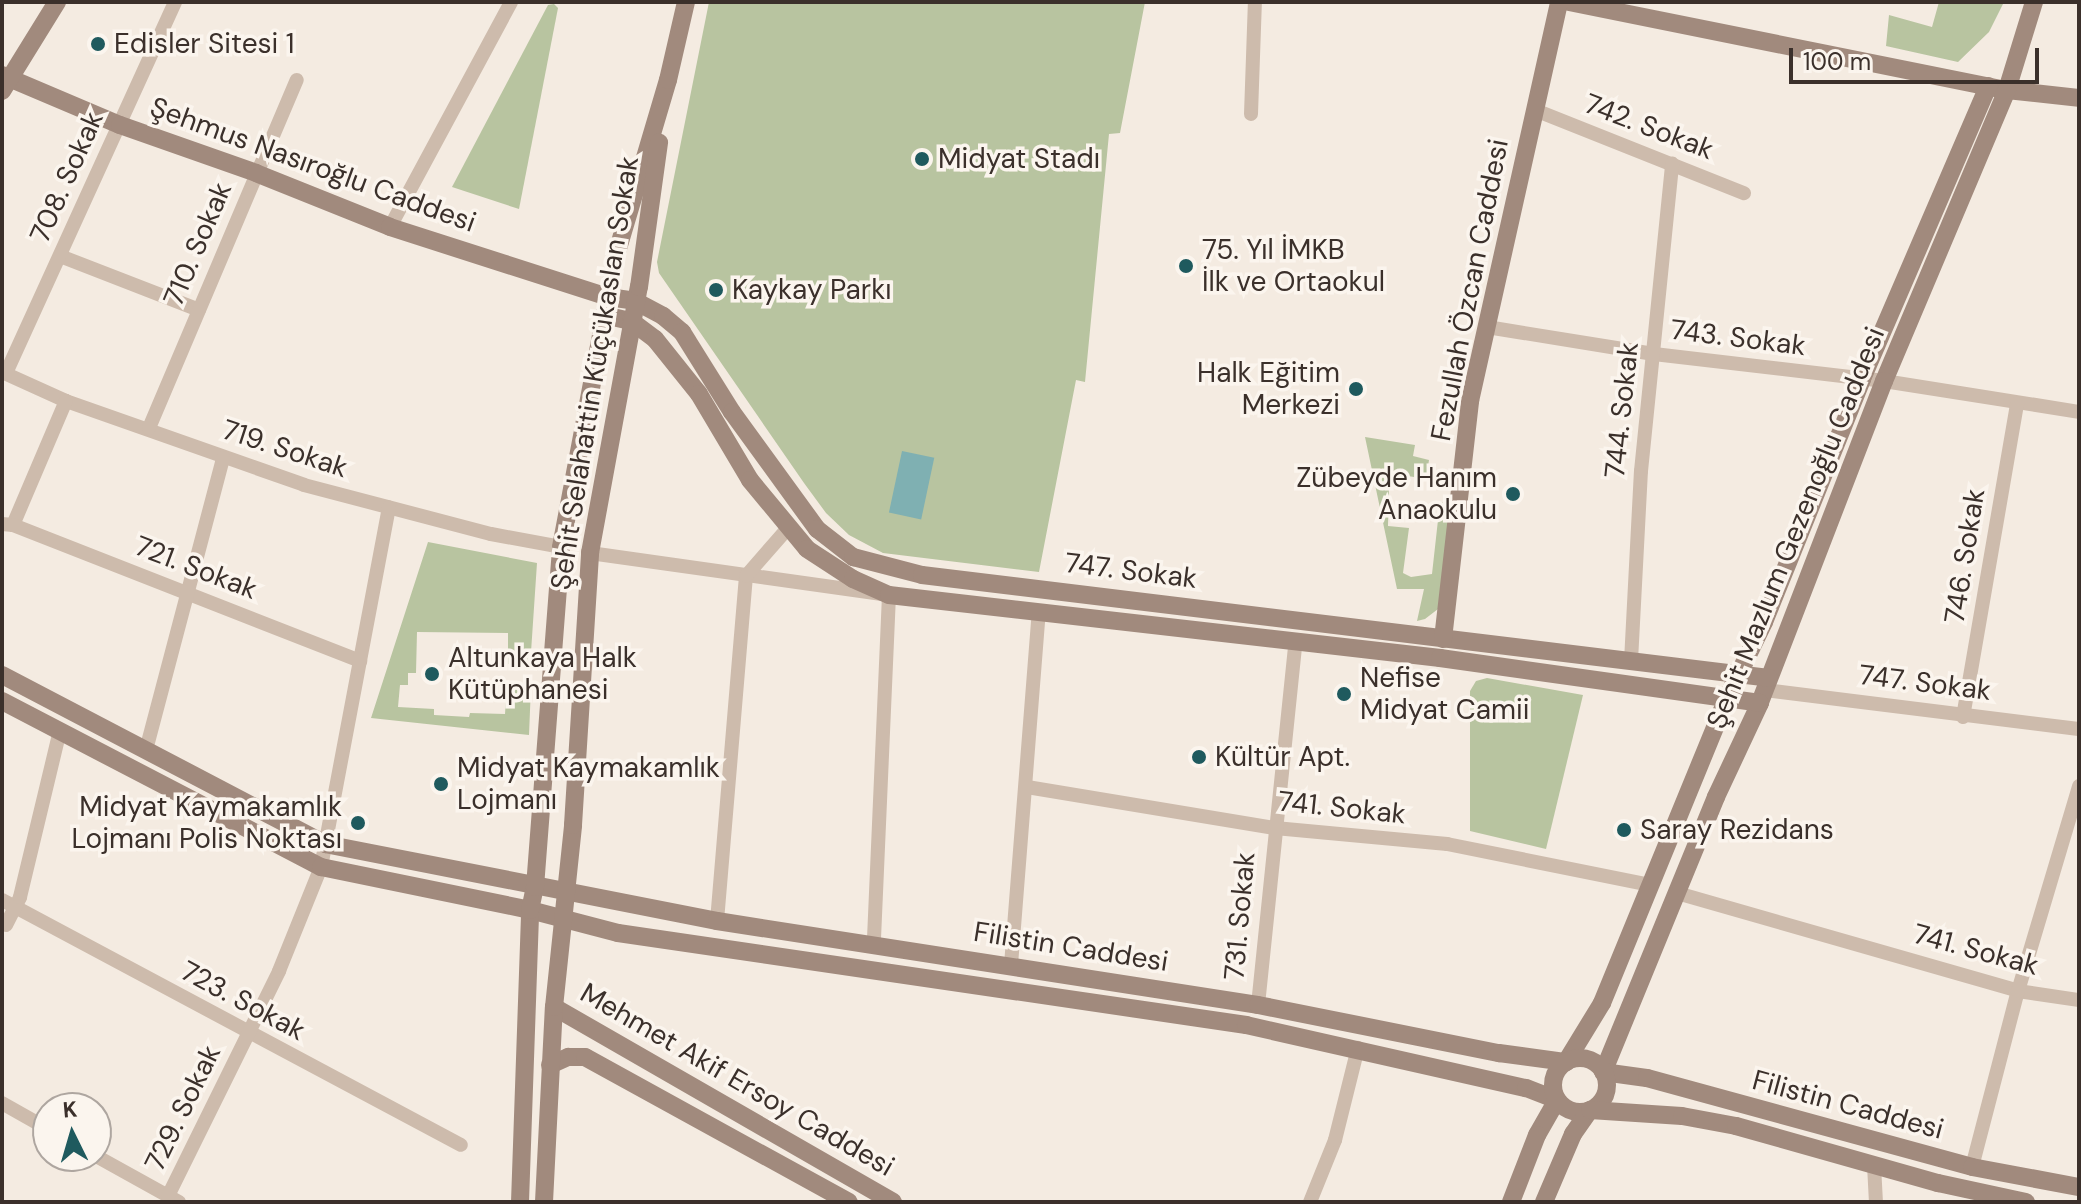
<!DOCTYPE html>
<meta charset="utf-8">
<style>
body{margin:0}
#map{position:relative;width:2081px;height:1204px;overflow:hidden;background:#f4ebe1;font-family:"DM Sans",sans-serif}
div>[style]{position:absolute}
.green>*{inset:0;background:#b8c4a0}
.water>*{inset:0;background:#7fb0b2;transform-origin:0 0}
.street>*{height:14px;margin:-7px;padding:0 7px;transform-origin:7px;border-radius:7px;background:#cdbbac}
.secondary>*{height:18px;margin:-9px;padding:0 9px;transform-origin:9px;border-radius:9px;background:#a18a7d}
.secondary>.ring{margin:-9px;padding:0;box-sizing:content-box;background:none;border:18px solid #a18a7d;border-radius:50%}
.dots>*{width:22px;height:22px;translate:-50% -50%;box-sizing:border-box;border:4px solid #fbf5ee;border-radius:50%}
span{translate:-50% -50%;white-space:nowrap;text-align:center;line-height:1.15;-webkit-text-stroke:7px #fbf5ee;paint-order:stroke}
.poi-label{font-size:28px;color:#3b302b}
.left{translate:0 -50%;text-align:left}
.right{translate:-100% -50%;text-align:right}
.street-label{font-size:28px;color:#3b302b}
.frame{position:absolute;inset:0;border:4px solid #3b302b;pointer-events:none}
.north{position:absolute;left:32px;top:1092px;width:80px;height:80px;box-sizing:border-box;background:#fbf5ee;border:2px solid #aea6a0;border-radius:50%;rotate:355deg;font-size:22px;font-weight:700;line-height:32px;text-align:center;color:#3b302b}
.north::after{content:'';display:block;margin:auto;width:28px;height:36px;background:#1f5a5e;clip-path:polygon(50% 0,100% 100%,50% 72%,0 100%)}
.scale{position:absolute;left:1789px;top:48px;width:250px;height:36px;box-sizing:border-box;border:4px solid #3b302b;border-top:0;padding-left:10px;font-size:24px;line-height:28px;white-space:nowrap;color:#3b302b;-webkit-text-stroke:6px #fbf5ee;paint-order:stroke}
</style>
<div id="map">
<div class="green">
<i style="clip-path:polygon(709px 2px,1145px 2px,1120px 133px,1109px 134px,1085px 382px,1076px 380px,1039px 572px,883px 553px,849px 535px,826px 513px,804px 483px,659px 273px,657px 262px)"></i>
<i style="clip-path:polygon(1939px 2px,2004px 2px,1989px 32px,1958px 62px,1886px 46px,1889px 15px,1932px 27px)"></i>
<i style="clip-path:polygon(554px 4px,558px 8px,519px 209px,452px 187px,548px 5px)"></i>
<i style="clip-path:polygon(1365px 437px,1415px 445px,1413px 456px,1429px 460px,1426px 479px,1396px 474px,1389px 487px,1388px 526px,1409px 528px,1403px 573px,1411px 577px,1432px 574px,1440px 502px,1451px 504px,1438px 609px,1425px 619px,1417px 621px,1424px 589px,1397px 589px)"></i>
<i style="clip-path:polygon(428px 542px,537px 563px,530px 667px,508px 664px,508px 633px,417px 632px,416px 673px,408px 673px,408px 685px,400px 685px,398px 707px,434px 709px,434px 715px,469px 717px,470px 713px,505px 714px,507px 684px,531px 686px,529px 735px,371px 718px)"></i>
<i style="clip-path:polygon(1487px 678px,1583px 695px,1546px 849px,1470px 831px,1470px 691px,1476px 681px)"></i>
</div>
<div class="water">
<i style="left:902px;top:451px;width:33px;height:63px;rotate:12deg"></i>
</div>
<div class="street">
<i style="left:1535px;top:110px;width:225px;rotate:21.7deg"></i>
<i style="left:1251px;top:114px;width:112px;rotate:-88deg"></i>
<i style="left:390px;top:227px;width:255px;rotate:-61.7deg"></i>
<i style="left:60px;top:256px;width:149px;rotate:21.2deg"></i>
<i style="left:1487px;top:327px;width:169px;rotate:9.2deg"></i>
<i style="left:1654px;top:354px;width:232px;rotate:6.7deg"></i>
<i style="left:1884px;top:381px;width:197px;rotate:9deg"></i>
<i style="left:2px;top:372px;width:70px;rotate:24.4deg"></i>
<i style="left:66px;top:401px;width:252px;rotate:19.4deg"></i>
<i style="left:304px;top:485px;width:193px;rotate:14.7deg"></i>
<i style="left:491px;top:534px;width:71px;rotate:10.5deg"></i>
<i style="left:6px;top:373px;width:408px;rotate:-65.5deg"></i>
<i style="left:149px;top:428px;width:378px;rotate:-67deg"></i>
<i style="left:2px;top:524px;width:11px;rotate:5deg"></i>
<i style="left:13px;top:525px;width:135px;rotate:-66.9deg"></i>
<i style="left:13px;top:525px;width:373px;rotate:21.4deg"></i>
<i style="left:590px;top:553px;width:302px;rotate:8deg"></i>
<i style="left:889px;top:595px;width:349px;rotate:92.5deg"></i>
<i style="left:1631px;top:661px;width:190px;rotate:-87deg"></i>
<i style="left:1641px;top:471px;width:309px;rotate:-84.2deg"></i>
<i style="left:1765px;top:690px;width:316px;rotate:7.1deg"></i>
<i style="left:1963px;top:717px;width:318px;rotate:-80.2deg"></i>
<i style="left:146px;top:750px;width:302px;rotate:-75.2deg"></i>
<i style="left:1027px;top:787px;width:251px;rotate:9.4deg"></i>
<i style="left:1275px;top:828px;width:173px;rotate:5.3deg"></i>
<i style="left:1447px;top:844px;width:208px;rotate:11.4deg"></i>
<i style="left:1677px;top:893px;width:355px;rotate:16deg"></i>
<i style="left:2018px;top:991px;width:62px;rotate:8.4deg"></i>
<i style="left:2px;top:900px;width:520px;rotate:28.09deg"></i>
<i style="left:717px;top:921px;width:346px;rotate:-85.2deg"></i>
<i style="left:746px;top:576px;width:62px;rotate:-48.9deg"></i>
<i style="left:6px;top:925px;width:31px;rotate:-63deg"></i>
<i style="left:20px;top:897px;width:171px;rotate:-76.5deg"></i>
<i style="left:1011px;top:965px;width:355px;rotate:-85.5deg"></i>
<i style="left:1258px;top:1005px;width:367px;rotate:-84.1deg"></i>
<i style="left:2px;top:1103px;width:53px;rotate:29.5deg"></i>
<i style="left:96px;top:1156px;width:95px;rotate:29deg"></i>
<i style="left:1874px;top:1165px;width:37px;rotate:87deg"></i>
<i style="left:1972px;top:1167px;width:182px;rotate:-75.4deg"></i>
<i style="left:2018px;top:991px;width:214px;rotate:-73.4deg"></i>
<i style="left:168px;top:1196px;width:251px;rotate:-63.7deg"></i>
<i style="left:279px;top:971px;width:112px;rotate:-68deg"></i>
<i style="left:321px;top:867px;width:366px;rotate:-79.3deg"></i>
<i style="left:1310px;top:1202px;width:67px;rotate:-68deg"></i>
<i style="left:1335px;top:1140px;width:95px;rotate:-76deg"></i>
</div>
<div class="secondary">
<i style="left:1569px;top:2px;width:447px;rotate:11.4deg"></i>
<i style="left:2007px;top:90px;width:72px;rotate:6.3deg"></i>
<i style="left:2034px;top:2px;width:92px;rotate:107.1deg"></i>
<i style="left:2007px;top:90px;width:316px;rotate:112.9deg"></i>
<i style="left:1884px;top:381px;width:345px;rotate:111.1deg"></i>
<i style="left:1760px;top:703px;width:104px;rotate:115.1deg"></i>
<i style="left:1716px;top:797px;width:297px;rotate:112.3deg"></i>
<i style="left:1603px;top:1072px;width:44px;rotate:7.8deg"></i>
<i style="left:1647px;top:1078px;width:337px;rotate:15.3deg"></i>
<i style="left:1972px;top:1167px;width:109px;rotate:10.6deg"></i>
<i style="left:2px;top:75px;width:128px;rotate:23deg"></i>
<i style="left:120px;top:125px;width:144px;rotate:19.4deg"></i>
<i style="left:256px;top:173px;width:144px;rotate:21.9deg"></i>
<i style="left:390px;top:227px;width:229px;rotate:17.8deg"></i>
<i style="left:608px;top:297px;width:27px;rotate:8deg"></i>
<i style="left:635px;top:301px;width:32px;rotate:28deg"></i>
<i style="left:663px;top:316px;width:25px;rotate:40deg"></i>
<i style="left:682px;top:332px;width:94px;rotate:58deg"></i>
<i style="left:732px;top:412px;width:145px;rotate:54deg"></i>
<i style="left:817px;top:529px;width:46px;rotate:37.9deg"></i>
<i style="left:853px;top:557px;width:71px;rotate:14.6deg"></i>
<i style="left:922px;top:575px;width:853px;rotate:6.93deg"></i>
<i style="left:2px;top:91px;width:105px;rotate:-58.3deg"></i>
<i style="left:604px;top:315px;width:28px;rotate:13deg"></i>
<i style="left:631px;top:321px;width:30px;rotate:37deg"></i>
<i style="left:655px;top:339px;width:70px;rotate:51.3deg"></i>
<i style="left:699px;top:394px;width:100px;rotate:59.3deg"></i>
<i style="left:750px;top:480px;width:89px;rotate:50.4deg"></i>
<i style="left:807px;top:549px;width:55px;rotate:33.1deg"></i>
<i style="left:853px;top:579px;width:39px;rotate:24deg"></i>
<i style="left:889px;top:595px;width:555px;rotate:6.52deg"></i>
<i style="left:1440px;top:658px;width:323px;rotate:8deg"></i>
<i style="left:1443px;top:639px;width:240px;rotate:-83.5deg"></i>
<i style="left:1470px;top:401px;width:409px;rotate:-77.4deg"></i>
<i style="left:2px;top:675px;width:365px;rotate:27.6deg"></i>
<i style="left:325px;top:844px;width:399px;rotate:11.1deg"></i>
<i style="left:717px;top:921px;width:547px;rotate:8.83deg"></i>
<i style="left:1258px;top:1005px;width:246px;rotate:11.3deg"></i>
<i style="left:1499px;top:1053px;width:68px;rotate:7.7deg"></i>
<i style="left:1566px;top:1062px;width:69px;rotate:-58.6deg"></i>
<i style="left:1602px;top:1003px;width:330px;rotate:-67.7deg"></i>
<i style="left:1727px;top:698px;width:85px;rotate:-64deg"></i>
<i style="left:1764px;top:622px;width:262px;rotate:-68deg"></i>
<i style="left:1862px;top:379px;width:319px;rotate:-66.7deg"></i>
<i style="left:2px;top:701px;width:360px;rotate:27.5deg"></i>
<i style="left:321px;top:867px;width:213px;rotate:11.6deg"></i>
<i style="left:530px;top:910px;width:91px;rotate:14.6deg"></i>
<i style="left:618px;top:933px;width:635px;rotate:8.33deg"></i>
<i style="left:1246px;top:1025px;width:287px;rotate:12.7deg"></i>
<i style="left:1526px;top:1088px;width:33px;rotate:21deg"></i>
<i style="left:1557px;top:1100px;width:40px;rotate:119.7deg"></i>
<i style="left:1537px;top:1135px;width:72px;rotate:111.2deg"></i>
<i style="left:554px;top:1007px;width:391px;rotate:29.9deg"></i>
<i class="ring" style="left:1553px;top:1058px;width:36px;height:36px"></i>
<i style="left:550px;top:1065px;width:20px;rotate:-24deg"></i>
<i style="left:568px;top:1057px;width:17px"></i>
<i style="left:585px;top:1057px;width:301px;rotate:28.8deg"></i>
<i style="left:520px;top:1202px;width:292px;rotate:-88deg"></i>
<i style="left:530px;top:910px;width:24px;rotate:-78deg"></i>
<i style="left:535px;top:887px;width:341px;rotate:-85.6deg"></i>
<i style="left:561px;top:547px;width:300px;rotate:-79.3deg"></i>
<i style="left:617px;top:252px;width:179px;rotate:-73.5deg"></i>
<i style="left:668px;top:80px;width:80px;rotate:-77deg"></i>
<i style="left:544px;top:1202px;width:195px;rotate:-87.1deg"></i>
<i style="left:554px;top:1007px;width:183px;rotate:-84deg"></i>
<i style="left:573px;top:825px;width:273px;rotate:-86.4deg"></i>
<i style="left:590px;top:553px;width:270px;rotate:-79.6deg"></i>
<i style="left:639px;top:287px;width:146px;rotate:-82.1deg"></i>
<i style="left:1544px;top:1202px;width:74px;rotate:-66.9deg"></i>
<i style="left:1573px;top:1134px;width:29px;rotate:-55deg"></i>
<i style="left:1590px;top:1110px;width:92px;rotate:3.7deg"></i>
<i style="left:1682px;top:1116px;width:55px;rotate:10.5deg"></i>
<i style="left:1736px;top:1126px;width:210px;rotate:15.8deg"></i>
<i style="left:1938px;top:1183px;width:90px;rotate:12.2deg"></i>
</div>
<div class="dots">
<i style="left:98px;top:44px;background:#1f5a5e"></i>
<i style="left:922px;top:159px;background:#1f5a5e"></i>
<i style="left:1186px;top:266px;background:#1f5a5e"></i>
<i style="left:716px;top:290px;background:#1f5a5e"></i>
<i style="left:1356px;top:389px;background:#1f5a5e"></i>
<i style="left:1513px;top:494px;background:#1f5a5e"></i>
<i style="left:432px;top:674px;background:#1f5a5e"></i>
<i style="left:1344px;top:694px;background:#1f5a5e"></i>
<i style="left:1199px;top:757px;background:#1f5a5e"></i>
<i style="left:441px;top:784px;background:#1f5a5e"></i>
<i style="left:358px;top:823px;background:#1f5a5e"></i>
<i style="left:1624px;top:830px;background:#1f5a5e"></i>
</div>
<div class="poi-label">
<span class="left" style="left:114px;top:44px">Edisler Sitesi 1</span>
<span class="left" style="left:938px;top:159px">Midyat Stadı</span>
<span class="left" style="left:1202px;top:266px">75. Yıl İMKB<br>İlk ve Ortaokul</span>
<span class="left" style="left:732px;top:290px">Kaykay Parkı</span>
<span class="right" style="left:1340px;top:389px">Halk Eğitim<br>Merkezi</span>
<span class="right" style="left:1497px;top:494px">Zübeyde Hanım<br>Anaokulu</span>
<span class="left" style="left:448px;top:674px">Altunkaya Halk<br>Kütüphanesi</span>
<span class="left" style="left:1360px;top:694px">Nefise<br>Midyat Camii</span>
<span class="left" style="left:1215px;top:757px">Kültür Apt.</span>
<span class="left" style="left:457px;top:784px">Midyat Kaymakamlık<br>Lojmanı</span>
<span class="right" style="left:342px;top:823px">Midyat Kaymakamlık<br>Lojmanı Polis Noktası</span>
<span class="left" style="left:1640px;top:830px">Saray Rezidans</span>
</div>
<div class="street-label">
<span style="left:1649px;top:127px;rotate:21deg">742. Sokak</span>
<span style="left:313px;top:165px;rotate:20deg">Şehmus Nasıroğlu Caddesi</span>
<span style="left:67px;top:177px;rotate:-66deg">708. Sokak</span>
<span style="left:198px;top:244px;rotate:-67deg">710. Sokak</span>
<span style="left:1470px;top:290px;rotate:-79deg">Fezullah Özcan Caddesi</span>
<span style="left:1738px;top:338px;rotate:7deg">743. Sokak</span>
<span style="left:595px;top:373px;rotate:-81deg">Şehit Selahattin Küçükaslan Sokak</span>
<span style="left:1622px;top:410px;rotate:-84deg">744. Sokak</span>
<span style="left:285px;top:449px;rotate:18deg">719. Sokak</span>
<span style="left:1796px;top:528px;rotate:-68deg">Şehit Mazlum Gezenoğlu Caddesi</span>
<span style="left:1965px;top:556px;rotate:-81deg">746. Sokak</span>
<span style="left:196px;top:568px;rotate:21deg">721. Sokak</span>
<span style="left:1131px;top:571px;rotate:7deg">747. Sokak</span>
<span style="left:1925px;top:683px;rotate:7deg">747. Sokak</span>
<span style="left:1342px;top:808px;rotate:6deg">741. Sokak</span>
<span style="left:1240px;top:916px;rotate:-85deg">731. Sokak</span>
<span style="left:1071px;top:947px;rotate:9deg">Filistin Caddesi</span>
<span style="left:1976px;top:950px;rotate:15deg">741. Sokak</span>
<span style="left:243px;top:1001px;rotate:28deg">723. Sokak</span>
<span style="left:737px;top:1080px;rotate:30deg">Mehmet Akif Ersoy Caddesi</span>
<span style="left:1848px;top:1105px;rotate:15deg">Filistin Caddesi</span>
<span style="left:183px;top:1108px;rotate:-64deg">729. Sokak</span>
</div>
<div class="frame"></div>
<div class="north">K</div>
<div class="scale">100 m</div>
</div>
